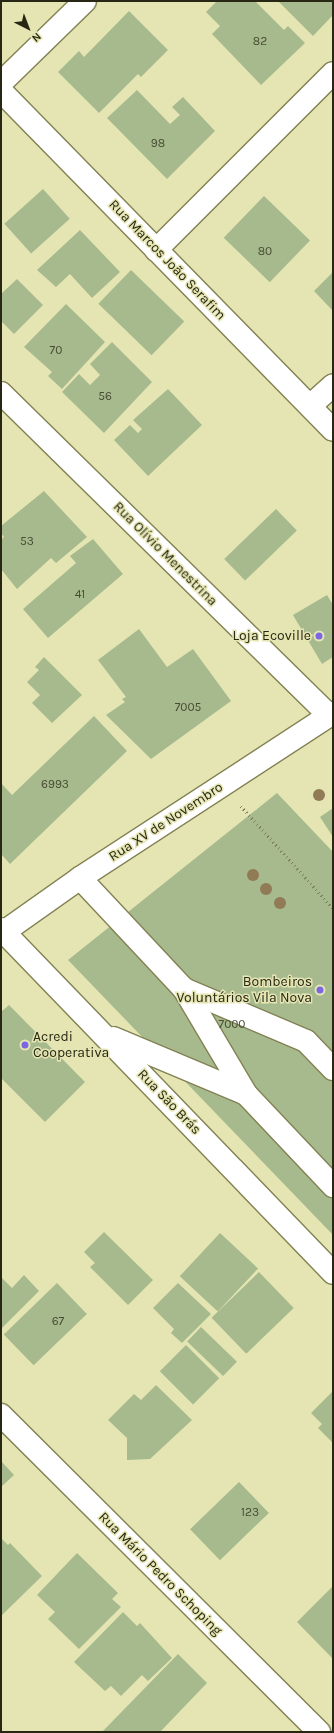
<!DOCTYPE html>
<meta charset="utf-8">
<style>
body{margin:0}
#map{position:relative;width:334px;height:1733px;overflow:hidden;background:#e5e5b3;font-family:Karla,sans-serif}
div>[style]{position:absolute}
.building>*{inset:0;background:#a6ba8e;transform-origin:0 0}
.path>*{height:2.5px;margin-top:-1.25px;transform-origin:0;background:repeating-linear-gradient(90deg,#7f7f5e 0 1px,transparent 0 4px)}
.roads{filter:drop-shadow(1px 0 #838254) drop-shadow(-1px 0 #838254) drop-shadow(0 1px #838254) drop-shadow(0 -1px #838254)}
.minor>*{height:22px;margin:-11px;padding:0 11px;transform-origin:11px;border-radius:11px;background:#fff}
.major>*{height:22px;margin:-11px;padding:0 11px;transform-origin:11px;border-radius:11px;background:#fff}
.trees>*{width:12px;height:12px;margin:-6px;border-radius:50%;background:#917a56}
.dots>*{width:11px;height:11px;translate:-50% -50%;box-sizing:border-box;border:2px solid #e5e5b3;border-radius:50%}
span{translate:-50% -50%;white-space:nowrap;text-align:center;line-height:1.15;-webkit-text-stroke:3px #e5e5b3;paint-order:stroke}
.number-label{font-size:12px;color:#474c32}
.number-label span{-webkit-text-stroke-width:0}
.street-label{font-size:14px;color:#272714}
.poi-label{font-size:14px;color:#272714}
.right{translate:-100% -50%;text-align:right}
.left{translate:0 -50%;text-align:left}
.frame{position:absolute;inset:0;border:2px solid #272714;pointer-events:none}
.north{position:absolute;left:8px;top:8px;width:40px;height:40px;-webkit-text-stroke:3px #e5e5b3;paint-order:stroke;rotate:138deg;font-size:11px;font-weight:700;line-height:16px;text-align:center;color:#272714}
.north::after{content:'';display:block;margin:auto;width:14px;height:18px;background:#272714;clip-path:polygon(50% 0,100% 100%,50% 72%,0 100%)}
</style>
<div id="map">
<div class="building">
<i style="clip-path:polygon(217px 1px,255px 1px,284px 30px,288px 26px,305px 43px,261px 85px,212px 34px,220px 26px,206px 12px)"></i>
<i style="clip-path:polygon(278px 1px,333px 1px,333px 15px,313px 36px)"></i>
<i style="clip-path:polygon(129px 11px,168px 50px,141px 77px,138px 74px,99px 113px,58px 72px,79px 51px,84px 57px)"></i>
<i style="clip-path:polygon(137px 90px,170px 124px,180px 115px,172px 107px,183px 97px,215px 131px,167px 179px,107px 118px)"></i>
<i style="left:43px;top:189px;width:40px;height:52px;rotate:48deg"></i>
<i style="left:264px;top:196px;width:64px;height:58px;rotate:44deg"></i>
<i style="clip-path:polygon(80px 230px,120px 272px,92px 298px,70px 274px,56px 287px,37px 270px)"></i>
<i style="left:131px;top:270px;width:74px;height:47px;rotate:44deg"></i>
<i style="clip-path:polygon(333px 272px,333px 311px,314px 291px)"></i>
<i style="clip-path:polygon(17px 279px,43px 305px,14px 334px,1px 321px,1px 294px)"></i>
<i style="clip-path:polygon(66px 304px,105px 342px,62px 389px,48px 376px,52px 372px,24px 347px)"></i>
<i style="clip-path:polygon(112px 342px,152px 382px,104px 433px,62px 392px,79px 374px,90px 385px,100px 375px,90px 364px)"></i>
<i style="clip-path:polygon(168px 389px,202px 425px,148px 476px,114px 440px,130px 425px,138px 433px,142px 429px,133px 420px)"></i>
<i style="clip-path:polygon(44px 491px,87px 537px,56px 563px,51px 558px,17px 589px,1px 569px,1px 540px,4px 537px,1px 533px,1px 526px)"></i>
<i style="left:276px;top:509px;width:30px;height:72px;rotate:46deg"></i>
<i style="clip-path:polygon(93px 539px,123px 574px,48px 638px,23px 609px,76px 563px,70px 556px)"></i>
<i style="clip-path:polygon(327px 595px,333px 605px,333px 657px,322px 664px,293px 615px)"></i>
<i style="clip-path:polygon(139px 629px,167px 667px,193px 649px,231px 701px,151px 759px,106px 715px,125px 702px,122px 699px,126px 697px,98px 660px)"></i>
<i style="clip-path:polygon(44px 657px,82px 695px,52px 723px,32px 703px,40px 695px,27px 682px,39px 670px,35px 667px)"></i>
<i style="clip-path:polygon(94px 716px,127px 751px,10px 864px,1px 854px,1px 783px,12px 795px)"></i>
<i style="clip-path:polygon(277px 793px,333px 852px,333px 1235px,68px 960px)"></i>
<i style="clip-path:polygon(333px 808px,333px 837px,320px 817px)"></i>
<i style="clip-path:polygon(9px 1005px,85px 1082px,45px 1122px,1px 1078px,1px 1012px)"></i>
<i style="clip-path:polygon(104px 1232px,153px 1280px,128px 1305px,90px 1267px,95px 1263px,84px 1252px)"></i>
<i style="left:220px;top:1233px;width:52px;height:59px;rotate:43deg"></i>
<i style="left:259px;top:1272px;width:50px;height:66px;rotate:46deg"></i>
<i style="clip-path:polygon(24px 1275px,39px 1291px,1px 1329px,1px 1277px,12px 1288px)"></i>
<i style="left:57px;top:1283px;width:43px;height:74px;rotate:46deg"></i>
<i style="clip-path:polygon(178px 1283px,211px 1314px,182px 1343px,171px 1333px,174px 1329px,153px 1308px)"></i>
<i style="left:201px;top:1327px;width:50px;height:20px;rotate:44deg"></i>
<i style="left:186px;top:1345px;width:47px;height:37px;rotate:45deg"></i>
<i style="clip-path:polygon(156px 1385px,192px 1420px,150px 1459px,127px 1460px,127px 1438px,108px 1420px,134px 1394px,141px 1400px)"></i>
<i style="clip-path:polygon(333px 1391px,333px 1443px,318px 1428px,322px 1424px,311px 1413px)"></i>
<i style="clip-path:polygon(1px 1461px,14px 1475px,1px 1487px)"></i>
<i style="left:239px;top:1482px;width:43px;height:68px;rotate:46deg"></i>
<i style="clip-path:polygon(1px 1538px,8px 1545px,10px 1543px,42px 1576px,1px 1616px)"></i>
<i style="clip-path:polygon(77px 1553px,118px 1593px,112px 1599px,121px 1607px,79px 1649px,48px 1619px,55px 1612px,37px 1595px)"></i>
<i style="clip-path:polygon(333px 1586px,333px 1659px,297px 1622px)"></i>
<i style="clip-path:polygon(123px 1612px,137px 1626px,140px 1623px,172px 1658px,148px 1681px,142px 1675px,121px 1696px,111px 1686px,105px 1691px,74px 1662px)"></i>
<i style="clip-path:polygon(178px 1654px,207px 1683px,160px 1732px,102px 1732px)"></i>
</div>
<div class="path">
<i style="left:241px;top:806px;width:137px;rotate:48deg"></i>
</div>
<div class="roads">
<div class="minor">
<i style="left:1px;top:83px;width:117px;rotate:-44.3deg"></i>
<i style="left:1px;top:91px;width:474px;rotate:45.6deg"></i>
<i style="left:156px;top:250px;width:250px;rotate:-45deg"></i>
<i style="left:1px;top:393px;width:460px;rotate:44.5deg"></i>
<i style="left:310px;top:406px;width:31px;rotate:-42deg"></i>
<i style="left:80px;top:878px;width:152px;rotate:46.9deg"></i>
<i style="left:184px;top:989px;width:122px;rotate:59.4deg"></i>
<i style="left:246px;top:1094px;width:127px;rotate:46.6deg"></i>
<i style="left:1px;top:929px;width:478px;rotate:46deg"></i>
<i style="left:184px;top:989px;width:133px;rotate:23.1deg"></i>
<i style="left:306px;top:1041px;width:39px;rotate:46deg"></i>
<i style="left:113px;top:1038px;width:144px;rotate:22.8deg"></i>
<i style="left:1px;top:1415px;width:449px;rotate:44.9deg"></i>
</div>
<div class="major">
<i style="left:1px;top:934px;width:97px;rotate:-35.3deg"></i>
<i style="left:80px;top:878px;width:302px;rotate:-33.1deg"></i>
</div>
</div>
<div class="trees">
<i style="left:319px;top:795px"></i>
<i style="left:253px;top:875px"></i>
<i style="left:266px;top:889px"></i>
<i style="left:280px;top:903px"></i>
</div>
<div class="dots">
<i style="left:319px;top:636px;background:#7c67e2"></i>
<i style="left:320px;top:990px;background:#7c67e2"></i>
<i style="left:25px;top:1045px;background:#7c67e2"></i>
</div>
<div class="number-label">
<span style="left:260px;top:42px">82</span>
<span style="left:158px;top:144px">98</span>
<span style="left:265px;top:252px">80</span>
<span style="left:56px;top:351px">70</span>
<span style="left:105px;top:397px">56</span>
<span style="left:27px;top:542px">53</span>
<span style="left:80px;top:595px">41</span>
<span style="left:188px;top:708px">7005</span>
<span style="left:55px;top:785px">6993</span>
<span style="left:232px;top:1025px">7000</span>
<span style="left:58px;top:1322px">67</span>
<span style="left:250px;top:1513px">123</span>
</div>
<div class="street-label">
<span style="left:167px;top:260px;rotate:46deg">Rua Marcos João Serafim</span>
<span style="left:165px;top:554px;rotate:45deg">Rua Olívio Menestrina</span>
<span style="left:166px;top:822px;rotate:-33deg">Rua XV de Novembro</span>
<span style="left:169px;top:1102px;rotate:46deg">Rua São Brás</span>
<span style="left:160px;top:1574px;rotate:45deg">Rua Mário Pedro Schoping</span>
</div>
<div class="poi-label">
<span class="right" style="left:311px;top:636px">Loja Ecoville</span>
<span class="right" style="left:312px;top:990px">Bombeiros<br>Voluntários Vila Nova</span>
<span class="left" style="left:33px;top:1045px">Acredi<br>Cooperativa</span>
</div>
<div class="frame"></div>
<div class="north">N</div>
</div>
